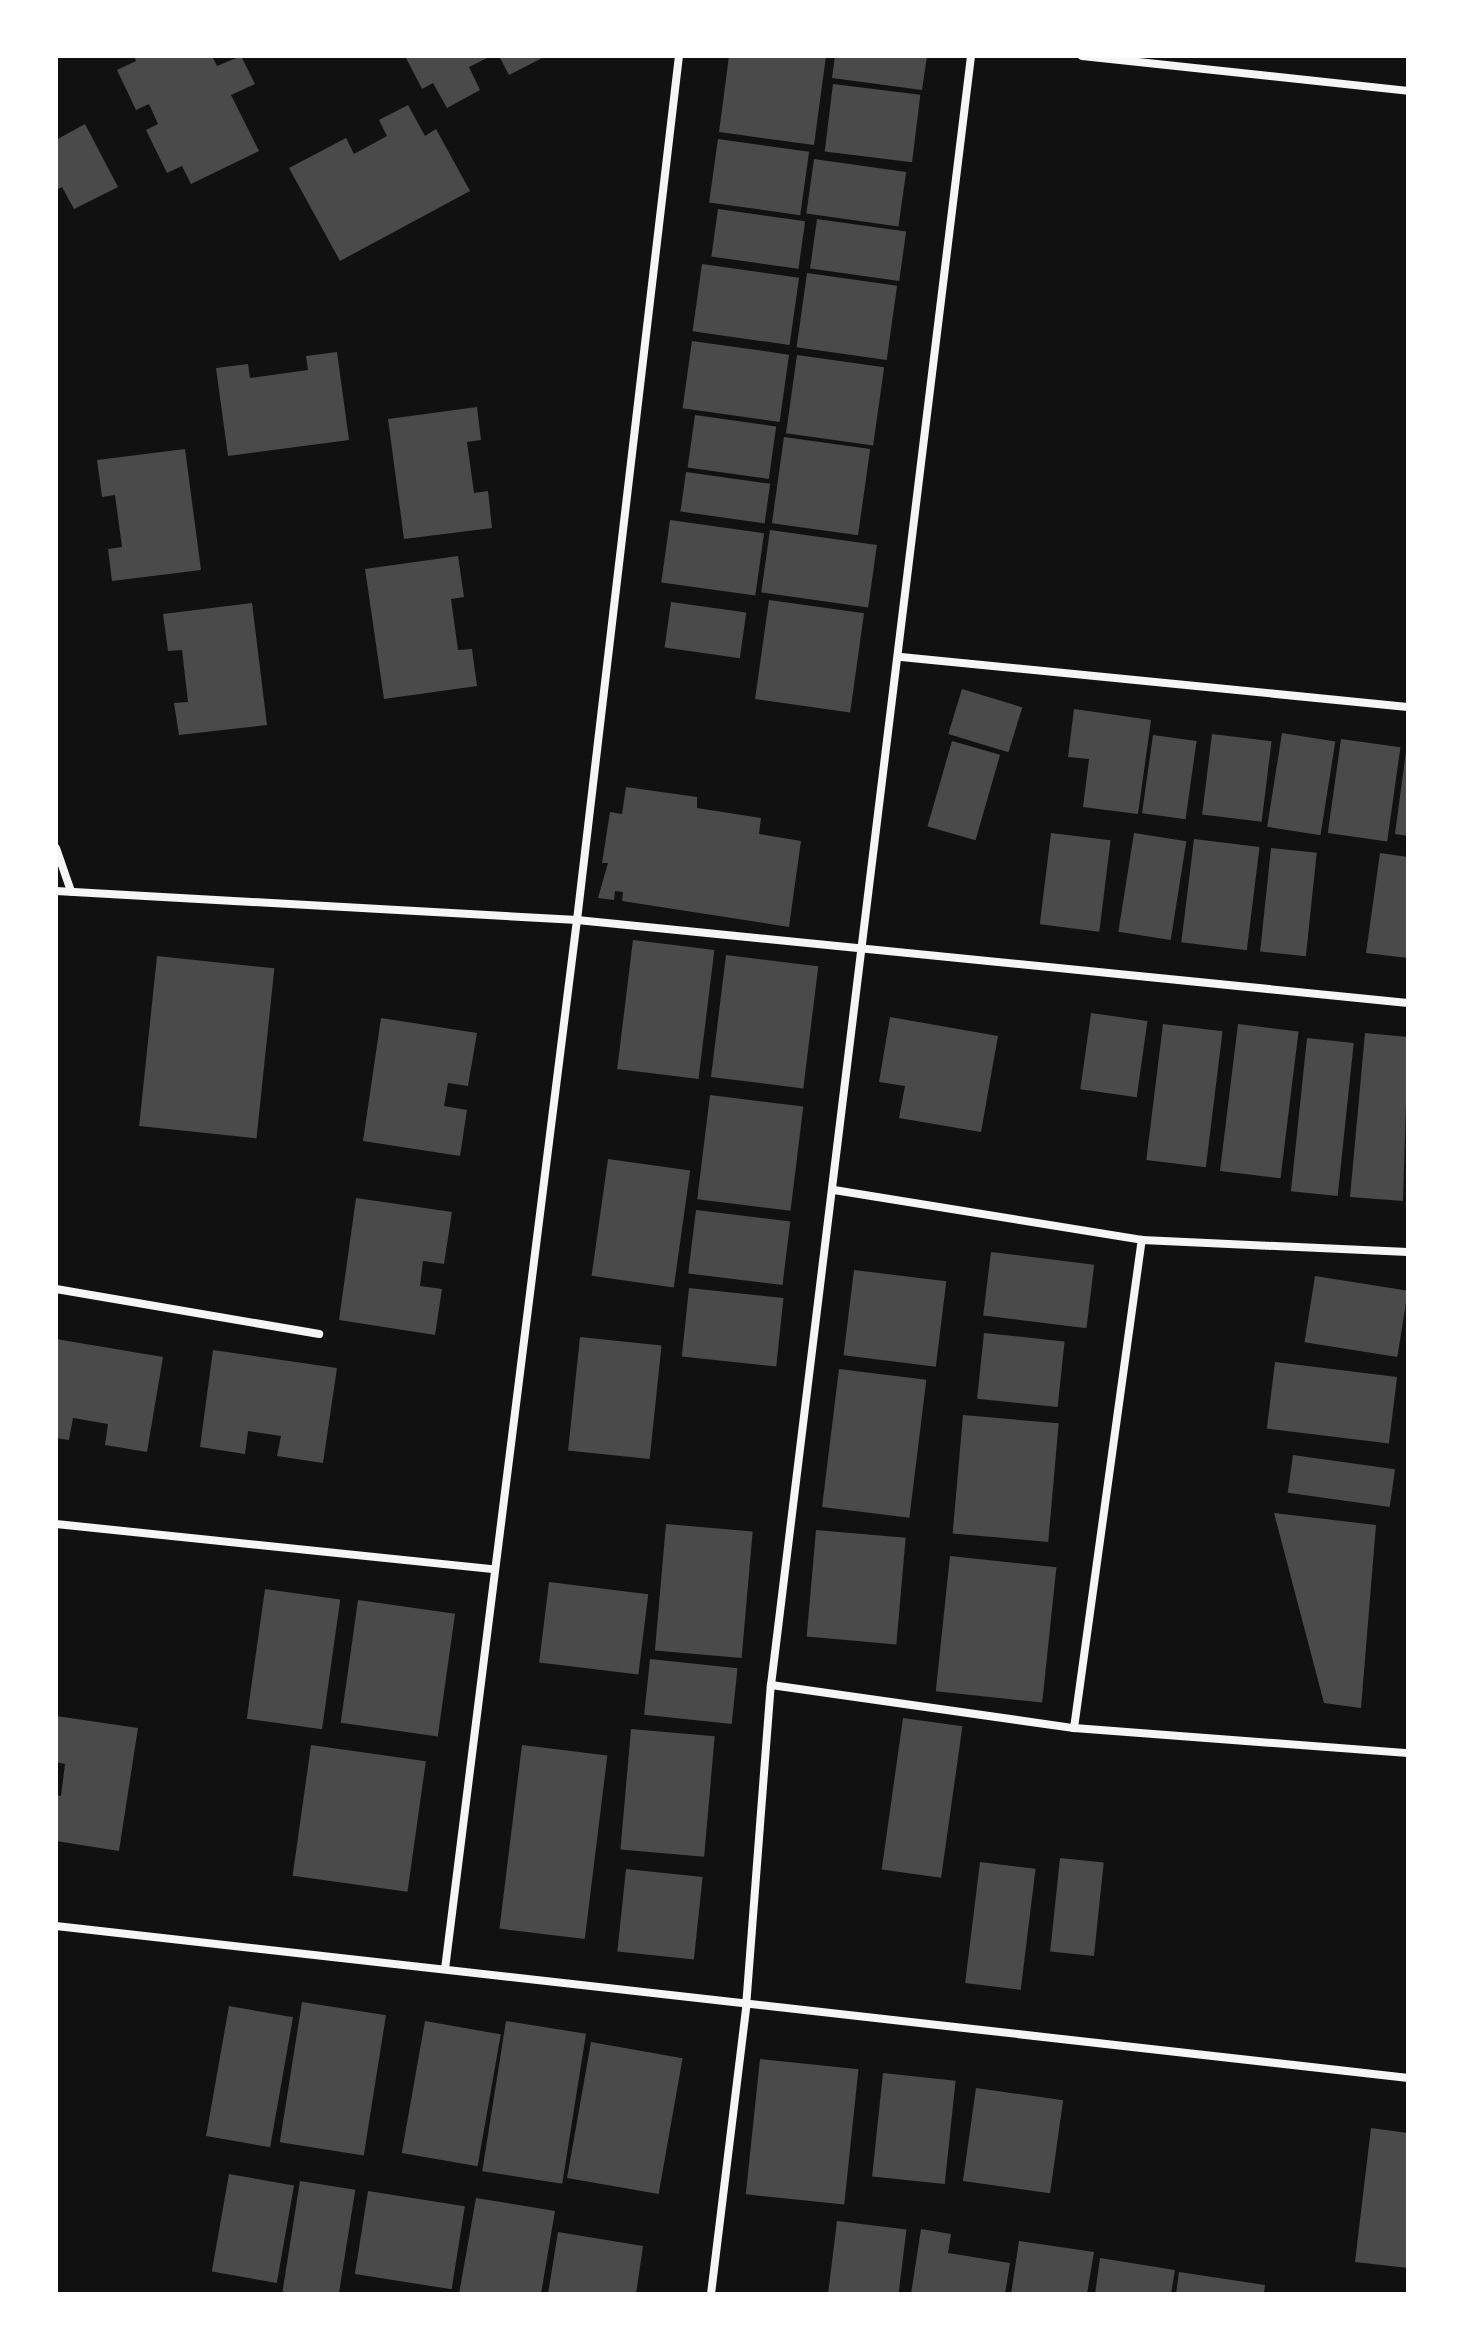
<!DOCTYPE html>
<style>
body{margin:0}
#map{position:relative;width:1464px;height:2350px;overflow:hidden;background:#111;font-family:"Varela Round",sans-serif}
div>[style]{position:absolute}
.building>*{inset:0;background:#4a4a4a;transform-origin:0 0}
.minor>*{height:8px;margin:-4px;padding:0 4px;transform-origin:4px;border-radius:4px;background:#f5f5f5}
span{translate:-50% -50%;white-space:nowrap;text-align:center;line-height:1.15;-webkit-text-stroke:6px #fff;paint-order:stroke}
.frame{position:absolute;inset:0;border:58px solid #fff;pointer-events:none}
</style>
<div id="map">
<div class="building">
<i style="clip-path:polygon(134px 56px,212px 56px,217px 66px,241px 56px,255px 84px,231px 95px,259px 151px,191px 184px,182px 166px,167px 173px,146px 130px,158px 124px,149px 104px,136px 110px,117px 70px,136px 61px)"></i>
<i style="clip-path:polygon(405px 56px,491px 56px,469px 67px,480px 90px,447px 108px,433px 83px,422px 89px)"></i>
<i style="clip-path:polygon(499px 56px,546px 56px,509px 75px)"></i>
<i style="clip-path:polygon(729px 56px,826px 56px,814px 145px,719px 132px)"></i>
<i style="clip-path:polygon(835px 56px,927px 56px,922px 90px,832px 78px)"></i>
<i style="left:833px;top:84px;width:88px;height:68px;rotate:7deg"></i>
<i style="clip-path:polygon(408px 105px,425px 136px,436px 129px,470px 191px,340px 261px,289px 168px,346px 138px,354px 154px,387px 136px,379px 120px)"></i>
<i style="clip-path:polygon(85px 124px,118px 187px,74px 209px,62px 187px,56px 190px,56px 140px)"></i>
<i style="left:718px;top:139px;width:92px;height:64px;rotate:8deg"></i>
<i style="left:814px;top:159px;width:93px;height:55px;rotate:8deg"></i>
<i style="left:718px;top:209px;width:88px;height:48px;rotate:8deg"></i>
<i style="left:817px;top:219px;width:90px;height:50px;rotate:8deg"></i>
<i style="left:702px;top:264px;width:98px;height:68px;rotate:8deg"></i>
<i style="left:807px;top:273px;width:91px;height:75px;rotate:8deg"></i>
<i style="left:692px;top:341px;width:98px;height:68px;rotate:8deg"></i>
<i style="clip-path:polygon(337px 352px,349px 440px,228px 456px,216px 368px,248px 364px,250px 378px,308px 370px,306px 356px)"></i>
<i style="left:797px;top:355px;width:88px;height:79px;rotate:8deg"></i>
<i style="clip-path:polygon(477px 407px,481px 440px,467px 442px,474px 493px,488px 491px,492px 528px,404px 539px,388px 419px)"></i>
<i style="left:695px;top:415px;width:82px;height:53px;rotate:8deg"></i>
<i style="left:784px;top:437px;width:87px;height:87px;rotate:8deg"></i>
<i style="clip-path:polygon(185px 449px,201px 570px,112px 581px,108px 549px,122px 547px,115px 495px,102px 497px,97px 460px)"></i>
<i style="left:686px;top:472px;width:85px;height:40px;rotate:8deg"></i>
<i style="left:670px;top:520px;width:95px;height:63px;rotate:8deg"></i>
<i style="left:770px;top:530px;width:108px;height:63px;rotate:8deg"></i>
<i style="clip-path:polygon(458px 556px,464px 597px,451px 599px,458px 650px,472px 649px,477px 686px,384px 699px,365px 569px)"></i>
<i style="left:769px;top:600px;width:96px;height:100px;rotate:8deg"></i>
<i style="left:671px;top:602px;width:76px;height:46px;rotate:8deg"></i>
<i style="clip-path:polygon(252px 603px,267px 725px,179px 735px,174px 703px,188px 702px,182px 650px,168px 651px,163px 614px)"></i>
<i style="left:962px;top:689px;width:63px;height:47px;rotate:17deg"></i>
<i style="clip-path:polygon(1074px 709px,1151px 720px,1138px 814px,1083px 807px,1089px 759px,1068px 757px)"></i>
<i style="left:1282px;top:733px;width:54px;height:95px;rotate:9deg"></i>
<i style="left:1212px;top:734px;width:60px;height:81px;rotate:7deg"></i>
<i style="left:1153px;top:735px;width:44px;height:79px;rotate:8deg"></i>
<i style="left:1341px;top:739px;width:60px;height:95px;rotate:8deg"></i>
<i style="left:952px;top:741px;width:50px;height:89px;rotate:16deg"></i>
<i style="clip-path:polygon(1406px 751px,1408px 751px,1408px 836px,1395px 834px)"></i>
<i style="clip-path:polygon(626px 787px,697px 797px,697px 808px,761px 818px,759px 834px,801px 841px,789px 927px,622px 901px,623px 892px,615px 891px,614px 900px,598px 898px,608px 863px,602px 863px,610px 812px,622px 814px)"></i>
<i style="left:1051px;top:833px;width:60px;height:92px;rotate:7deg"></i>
<i style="left:1134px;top:833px;width:53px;height:100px;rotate:9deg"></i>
<i style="left:1194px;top:839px;width:66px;height:104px;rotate:7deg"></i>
<i style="left:1271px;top:848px;width:46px;height:104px;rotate:6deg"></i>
<i style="clip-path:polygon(1380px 853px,1408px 857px,1408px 958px,1366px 953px)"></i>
<i style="left:633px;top:940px;width:82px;height:130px;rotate:7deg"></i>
<i style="left:726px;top:955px;width:93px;height:123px;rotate:7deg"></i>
<i style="left:157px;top:956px;width:118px;height:171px;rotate:6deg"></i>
<i style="left:1091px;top:1013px;width:57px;height:77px;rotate:8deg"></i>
<i style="clip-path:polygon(890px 1017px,998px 1036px,981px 1132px,899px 1118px,905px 1086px,879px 1082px)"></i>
<i style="clip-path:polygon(381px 1018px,477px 1033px,468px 1086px,448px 1083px,444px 1106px,467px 1110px,460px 1156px,363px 1141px)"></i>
<i style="left:1163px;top:1024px;width:60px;height:137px;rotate:7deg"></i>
<i style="left:1238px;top:1024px;width:61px;height:148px;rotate:7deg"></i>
<i style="clip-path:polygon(1365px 1033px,1408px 1037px,1403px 1201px,1350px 1197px)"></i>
<i style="left:1307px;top:1038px;width:47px;height:154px;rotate:6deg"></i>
<i style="left:710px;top:1095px;width:94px;height:105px;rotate:7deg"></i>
<i style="left:608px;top:1159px;width:83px;height:118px;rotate:8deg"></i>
<i style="clip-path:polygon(356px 1198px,452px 1212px,444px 1264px,423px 1261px,420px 1286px,442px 1289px,435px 1335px,339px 1320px)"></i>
<i style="left:696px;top:1210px;width:95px;height:64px;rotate:7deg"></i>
<i style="left:991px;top:1252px;width:104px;height:64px;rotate:7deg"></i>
<i style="left:854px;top:1270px;width:93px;height:86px;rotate:7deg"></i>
<i style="left:1315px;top:1276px;width:94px;height:67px;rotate:9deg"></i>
<i style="left:689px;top:1288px;width:95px;height:69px;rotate:6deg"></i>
<i style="left:984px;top:1333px;width:81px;height:66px;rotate:6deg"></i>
<i style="left:580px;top:1337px;width:82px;height:114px;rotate:6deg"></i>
<i style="clip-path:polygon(56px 1339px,163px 1357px,147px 1452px,105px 1445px,108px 1424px,73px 1418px,69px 1440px,56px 1438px)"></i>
<i style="clip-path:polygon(213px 1350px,337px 1368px,323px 1463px,277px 1456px,281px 1436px,248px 1431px,245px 1454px,200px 1447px)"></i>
<i style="left:1275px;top:1362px;width:123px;height:67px;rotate:7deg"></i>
<i style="left:839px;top:1369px;width:88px;height:139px;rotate:7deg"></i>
<i style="left:963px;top:1415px;width:96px;height:119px;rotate:5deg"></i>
<i style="left:1293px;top:1455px;width:103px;height:38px;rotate:8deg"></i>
<i style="clip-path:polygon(1274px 1513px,1376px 1525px,1361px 1708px,1324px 1703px)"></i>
<i style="left:666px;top:1524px;width:87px;height:127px;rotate:5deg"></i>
<i style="left:816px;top:1530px;width:90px;height:107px;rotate:5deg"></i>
<i style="left:950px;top:1556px;width:107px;height:136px;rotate:6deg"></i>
<i style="left:549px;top:1582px;width:100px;height:81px;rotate:7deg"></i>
<i style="left:265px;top:1589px;width:76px;height:131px;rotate:8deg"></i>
<i style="left:358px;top:1600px;width:98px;height:124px;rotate:8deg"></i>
<i style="left:650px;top:1659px;width:88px;height:56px;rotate:6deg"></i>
<i style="clip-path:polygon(56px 1716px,138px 1728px,119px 1851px,56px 1841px,56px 1795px,61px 1796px,65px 1764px,56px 1762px)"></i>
<i style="left:903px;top:1718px;width:60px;height:153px;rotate:8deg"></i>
<i style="left:631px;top:1729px;width:84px;height:121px;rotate:5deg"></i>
<i style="left:311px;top:1745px;width:116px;height:132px;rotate:8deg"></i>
<i style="left:522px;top:1745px;width:86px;height:185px;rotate:7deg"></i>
<i style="left:1060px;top:1858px;width:44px;height:94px;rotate:6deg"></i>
<i style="left:980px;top:1862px;width:56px;height:122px;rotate:7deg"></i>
<i style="left:626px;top:1869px;width:77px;height:83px;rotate:6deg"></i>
<i style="left:302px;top:2002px;width:85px;height:142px;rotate:9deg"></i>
<i style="left:229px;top:2006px;width:65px;height:132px;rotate:10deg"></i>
<i style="left:425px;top:2021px;width:77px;height:134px;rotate:10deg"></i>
<i style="left:506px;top:2021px;width:81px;height:152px;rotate:9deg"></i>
<i style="left:591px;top:2042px;width:93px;height:138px;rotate:10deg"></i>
<i style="left:760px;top:2059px;width:99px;height:136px;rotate:6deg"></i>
<i style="left:883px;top:2073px;width:73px;height:104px;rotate:6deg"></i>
<i style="left:976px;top:2088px;width:88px;height:94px;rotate:8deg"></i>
<i style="clip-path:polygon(1371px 2128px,1408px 2133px,1408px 2268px,1355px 2262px)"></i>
<i style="left:229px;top:2174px;width:66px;height:99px;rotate:10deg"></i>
<i style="left:300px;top:2181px;width:56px;height:112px;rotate:9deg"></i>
<i style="left:368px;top:2191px;width:98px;height:84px;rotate:9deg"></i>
<i style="clip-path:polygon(476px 2198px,555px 2211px,541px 2294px,459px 2294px)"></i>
<i style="left:837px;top:2221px;width:70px;height:74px;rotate:7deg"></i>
<i style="clip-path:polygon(921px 2229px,951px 2234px,948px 2253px,1010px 2263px,1005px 2294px,911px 2294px)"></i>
<i style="clip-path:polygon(558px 2232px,643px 2246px,636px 2294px,548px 2294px)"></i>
<i style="clip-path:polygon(1019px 2241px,1094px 2252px,1087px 2294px,1011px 2294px)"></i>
<i style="clip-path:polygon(1100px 2258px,1175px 2270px,1171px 2294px,1095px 2294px)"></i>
<i style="clip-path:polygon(1179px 2272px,1265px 2285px,1264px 2294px,1176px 2294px)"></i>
</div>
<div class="minor">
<i style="left:1082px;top:56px;width:328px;rotate:6.1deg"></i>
<i style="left:901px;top:657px;width:509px;rotate:5.63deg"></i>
<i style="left:56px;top:848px;width:46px;rotate:70.8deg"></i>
<i style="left:56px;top:891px;width:522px;rotate:3.19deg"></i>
<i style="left:577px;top:920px;width:835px;rotate:5.7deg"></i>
<i style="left:834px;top:1190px;width:312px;rotate:9.2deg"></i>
<i style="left:1142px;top:1240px;width:266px;rotate:2.6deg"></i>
<i style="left:56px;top:1289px;width:267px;rotate:9.7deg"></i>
<i style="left:56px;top:1524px;width:439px;rotate:5.9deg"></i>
<i style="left:771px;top:1685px;width:306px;rotate:8.1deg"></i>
<i style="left:1074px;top:1728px;width:335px;rotate:4.3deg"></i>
<i style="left:1074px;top:1728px;width:493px;rotate:-82.1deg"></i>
<i style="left:56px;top:1926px;width:1361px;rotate:6.41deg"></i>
<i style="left:445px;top:1969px;width:1057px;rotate:-82.83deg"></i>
<i style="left:577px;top:920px;width:870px;rotate:-83.27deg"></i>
<i style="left:711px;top:2294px;width:289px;rotate:-83deg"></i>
<i style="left:746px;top:2007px;width:323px;rotate:-85.6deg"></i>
<i style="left:771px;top:1685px;width:1641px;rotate:-83deg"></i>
</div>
<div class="frame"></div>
</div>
